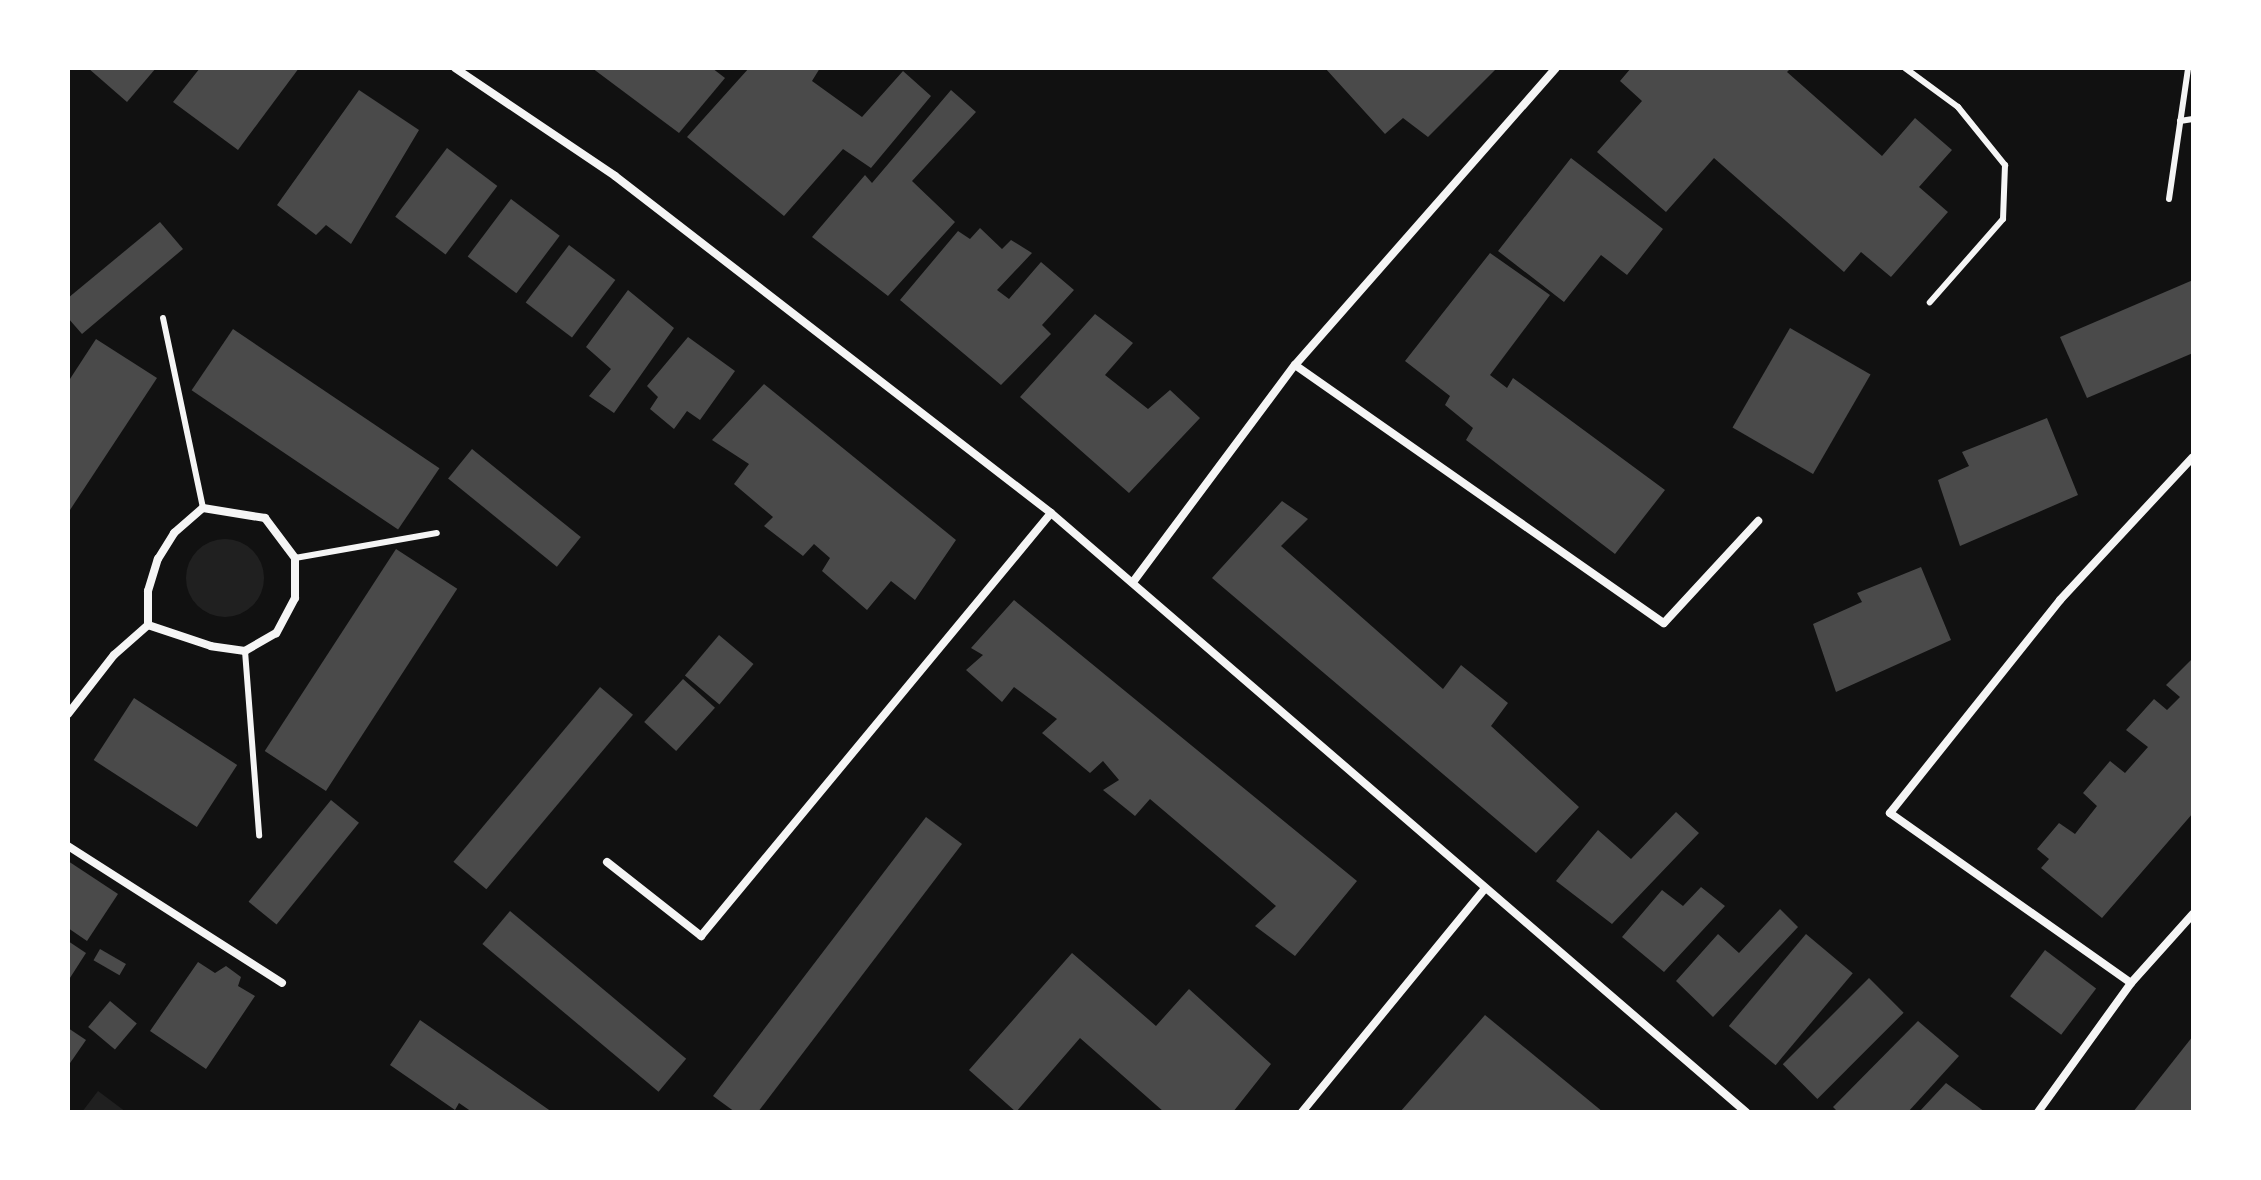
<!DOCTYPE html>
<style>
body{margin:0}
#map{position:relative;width:2261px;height:1180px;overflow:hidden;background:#111;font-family:"Archivo Narrow",sans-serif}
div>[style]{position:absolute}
.green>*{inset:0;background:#202020}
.round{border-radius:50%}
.building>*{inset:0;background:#4a4a4a;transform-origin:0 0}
.service>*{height:6px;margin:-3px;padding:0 3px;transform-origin:3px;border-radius:3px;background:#f5f5f5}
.minor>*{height:8px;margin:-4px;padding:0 4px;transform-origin:4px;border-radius:4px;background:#f5f5f5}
span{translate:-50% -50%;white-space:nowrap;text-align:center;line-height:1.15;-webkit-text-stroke:8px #fff;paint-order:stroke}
.frame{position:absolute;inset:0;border:70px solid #fff;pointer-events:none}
</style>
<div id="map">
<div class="green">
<i class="round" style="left:186px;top:539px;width:78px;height:78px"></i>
<i style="clip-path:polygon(98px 1091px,126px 1112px,82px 1112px)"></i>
</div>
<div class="building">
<i style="clip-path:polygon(88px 68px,156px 68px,127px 102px)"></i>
<i style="clip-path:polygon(200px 68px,299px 68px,238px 150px,173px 102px)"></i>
<i style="clip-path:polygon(592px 68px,712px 68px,725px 78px,679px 133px)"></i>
<i style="clip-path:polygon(749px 68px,820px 68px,812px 81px,862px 117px,903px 71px,931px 96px,871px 168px,843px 149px,784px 216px,687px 137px)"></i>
<i style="clip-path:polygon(1325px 68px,1495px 68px,1496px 69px,1428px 137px,1403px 118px,1385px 134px)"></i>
<i style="clip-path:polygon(1631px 68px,1791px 68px,1787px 72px,1882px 156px,1915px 118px,1952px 150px,1919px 187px,1948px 212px,1891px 277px,1861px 252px,1844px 272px,1714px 158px,1666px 212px,1597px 152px,1642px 101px,1620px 81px)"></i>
<i style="clip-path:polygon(359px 90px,419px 130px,351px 244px,326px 225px,316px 235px,277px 205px)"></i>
<i style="clip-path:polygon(951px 90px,976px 112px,912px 181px,955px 222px,888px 296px,812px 237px,865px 175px,872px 183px)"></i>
<i style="left:447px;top:148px;width:63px;height:86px;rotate:37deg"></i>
<i style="clip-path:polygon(1571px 158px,1663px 229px,1627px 275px,1601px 255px,1564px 302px,1498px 251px)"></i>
<i style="left:511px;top:199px;width:61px;height:72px;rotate:37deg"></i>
<i style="clip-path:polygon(160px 222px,183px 249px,82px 334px,68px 318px,68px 298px)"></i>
<i style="clip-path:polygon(980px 228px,1002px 249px,1011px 240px,1032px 253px,997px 290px,1009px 299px,1041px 262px,1074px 290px,1042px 325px,1051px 334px,1001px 385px,900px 300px,958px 231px,970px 239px)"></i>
<i style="left:569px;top:245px;width:58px;height:72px;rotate:37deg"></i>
<i style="clip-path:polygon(1490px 253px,1550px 295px,1490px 375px,1507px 388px,1513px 378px,1665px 490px,1615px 554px,1466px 440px,1473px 428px,1445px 405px,1450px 396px,1405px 361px)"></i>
<i style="clip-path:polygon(2193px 280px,2193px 353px,2087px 398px,2060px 337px)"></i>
<i style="clip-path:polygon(628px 290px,674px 328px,614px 413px,589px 396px,611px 369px,586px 347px)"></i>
<i style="clip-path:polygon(1095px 314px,1133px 343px,1105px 375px,1148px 409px,1170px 390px,1200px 418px,1129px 493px,1020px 397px)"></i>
<i style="left:1790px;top:328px;width:93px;height:115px;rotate:30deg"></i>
<i style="left:233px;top:329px;width:249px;height:74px;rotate:34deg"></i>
<i style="clip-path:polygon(688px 337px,735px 371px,700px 420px,687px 411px,674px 429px,650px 409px,658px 397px,647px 386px)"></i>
<i style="clip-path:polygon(96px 339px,157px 378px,68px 513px,68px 382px)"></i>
<i style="clip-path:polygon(764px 384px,956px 540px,915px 600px,891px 581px,867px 610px,822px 571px,830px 558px,814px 544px,803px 556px,764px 526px,773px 517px,734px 484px,749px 464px,712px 440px)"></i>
<i style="clip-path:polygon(2047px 418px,2078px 495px,1960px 546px,1938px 480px,1969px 466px,1962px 452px)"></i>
<i style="left:472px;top:449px;width:140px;height:38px;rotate:39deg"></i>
<i style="clip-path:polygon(1282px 501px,1308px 519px,1281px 546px,1443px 689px,1461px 665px,1508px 703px,1491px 726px,1579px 807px,1536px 853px,1212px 578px)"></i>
<i style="left:396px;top:549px;width:73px;height:241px;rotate:33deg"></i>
<i style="clip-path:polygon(1921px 567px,1951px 640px,1836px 692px,1813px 624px,1862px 602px,1857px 593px)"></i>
<i style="clip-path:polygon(1014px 600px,1357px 881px,1295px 956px,1255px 926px,1276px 906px,1150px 799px,1135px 816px,1103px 790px,1119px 780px,1103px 761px,1090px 773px,1042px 733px,1057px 719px,1014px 687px,1002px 702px,966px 670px,983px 655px,971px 648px)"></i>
<i style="left:719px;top:635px;width:45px;height:53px;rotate:40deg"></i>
<i style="clip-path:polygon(2193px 658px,2193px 813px,2102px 918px,2041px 868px,2049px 859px,2037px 849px,2059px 823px,2075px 834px,2097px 806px,2083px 793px,2110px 761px,2125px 773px,2148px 747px,2126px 730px,2154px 699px,2167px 710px,2180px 697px,2166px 685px)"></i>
<i style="left:683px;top:679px;width:43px;height:58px;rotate:42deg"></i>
<i style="left:600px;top:687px;width:43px;height:228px;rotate:40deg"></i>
<i style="left:134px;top:698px;width:123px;height:74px;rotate:33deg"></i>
<i style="left:331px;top:800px;width:36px;height:131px;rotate:39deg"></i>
<i style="clip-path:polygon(1676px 812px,1699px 833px,1612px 924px,1556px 881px,1598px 830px,1631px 859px)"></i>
<i style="clip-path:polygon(926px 817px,962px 844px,758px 1112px,735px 1112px,713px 1096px)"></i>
<i style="clip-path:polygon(68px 861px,118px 894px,87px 941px,68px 928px)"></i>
<i style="clip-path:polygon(1701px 887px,1725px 906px,1664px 972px,1622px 937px,1662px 890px,1683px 906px)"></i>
<i style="clip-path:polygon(1780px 909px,1798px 927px,1713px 1017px,1676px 981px,1718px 934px,1739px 953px)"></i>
<i style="left:510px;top:911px;width:230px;height:43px;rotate:40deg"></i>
<i style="left:1806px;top:934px;width:61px;height:120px;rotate:40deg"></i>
<i style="clip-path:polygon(68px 941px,86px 953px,68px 981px)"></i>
<i style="left:100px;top:949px;width:30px;height:13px;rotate:30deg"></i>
<i style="left:2045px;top:950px;width:64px;height:58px;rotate:37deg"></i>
<i style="clip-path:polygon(1072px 953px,1156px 1026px,1189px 989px,1271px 1064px,1233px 1112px,1164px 1112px,1080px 1038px,1016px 1112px,969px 1070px)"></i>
<i style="clip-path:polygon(198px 962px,215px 973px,226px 966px,241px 977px,238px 986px,255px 996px,206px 1069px,150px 1031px)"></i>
<i style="left:1869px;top:978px;width:49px;height:122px;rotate:45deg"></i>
<i style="left:110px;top:1001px;width:35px;height:34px;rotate:40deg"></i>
<i style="clip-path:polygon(1485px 1015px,1603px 1112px,1400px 1112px)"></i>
<i style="clip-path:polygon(420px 1020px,552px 1112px,472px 1112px,459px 1103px,455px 1110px,390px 1065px)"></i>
<i style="clip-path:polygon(1918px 1021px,1959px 1056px,1908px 1112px,1838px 1112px,1833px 1107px)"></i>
<i style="clip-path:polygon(68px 1028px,86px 1040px,68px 1066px)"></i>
<i style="clip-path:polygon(2193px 1036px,2193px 1112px,2133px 1112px)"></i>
<i style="clip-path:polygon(1946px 1083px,1985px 1112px,1919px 1112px)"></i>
</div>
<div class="service">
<i style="left:1905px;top:68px;width:66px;rotate:36.3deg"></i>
<i style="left:1958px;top:107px;width:75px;rotate:51deg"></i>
<i style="left:2005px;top:165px;width:54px;rotate:92.1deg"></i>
<i style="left:2003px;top:219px;width:111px;rotate:131.3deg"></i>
<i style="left:2180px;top:121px;width:13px;rotate:-9deg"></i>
<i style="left:2169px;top:199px;width:132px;rotate:-81.7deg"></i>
<i style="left:163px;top:318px;width:194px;rotate:78.1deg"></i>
<i style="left:295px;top:558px;width:144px;rotate:-10deg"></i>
<i style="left:245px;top:651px;width:185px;rotate:85.6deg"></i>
</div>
<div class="minor">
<i style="left:455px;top:68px;width:193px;rotate:34deg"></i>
<i style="left:615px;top:176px;width:551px;rotate:37.7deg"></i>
<i style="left:1051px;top:513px;width:918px;rotate:40.76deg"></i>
<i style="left:1295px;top:365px;width:450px;rotate:35deg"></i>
<i style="left:1664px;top:623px;width:139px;rotate:-47.3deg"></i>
<i style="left:1133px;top:582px;width:271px;rotate:-53.3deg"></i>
<i style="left:1295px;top:365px;width:395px;rotate:-48.7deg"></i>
<i style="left:68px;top:714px;width:75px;rotate:-52.1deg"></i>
<i style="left:114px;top:655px;width:45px;rotate:-41.4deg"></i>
<i style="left:148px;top:625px;width:34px;rotate:-90deg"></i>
<i style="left:148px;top:591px;width:34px;rotate:-73deg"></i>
<i style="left:158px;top:559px;width:31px;rotate:-58deg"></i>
<i style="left:174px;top:533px;width:38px;rotate:-41deg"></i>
<i style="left:203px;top:508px;width:63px;rotate:9.2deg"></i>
<i style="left:265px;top:518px;width:50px;rotate:53.1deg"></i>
<i style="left:295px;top:558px;width:40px;rotate:90deg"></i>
<i style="left:295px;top:598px;width:40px;rotate:118deg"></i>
<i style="left:276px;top:633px;width:36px;rotate:150deg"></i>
<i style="left:245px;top:651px;width:34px;rotate:-172deg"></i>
<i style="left:211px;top:646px;width:66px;rotate:-161.6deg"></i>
<i style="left:68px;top:846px;width:254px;rotate:32.6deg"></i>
<i style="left:607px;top:862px;width:120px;rotate:38.2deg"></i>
<i style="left:701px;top:936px;width:549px;rotate:-50.39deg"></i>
<i style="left:2131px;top:983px;width:295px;rotate:-144.8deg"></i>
<i style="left:1890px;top:813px;width:273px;rotate:-51.4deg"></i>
<i style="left:2060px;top:600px;width:195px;rotate:-47.1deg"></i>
<i style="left:1302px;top:1112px;width:287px;rotate:-50.7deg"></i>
<i style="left:2038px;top:1112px;width:159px;rotate:-54.2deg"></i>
<i style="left:2131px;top:983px;width:93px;rotate:-48.1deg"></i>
</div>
<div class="frame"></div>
</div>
